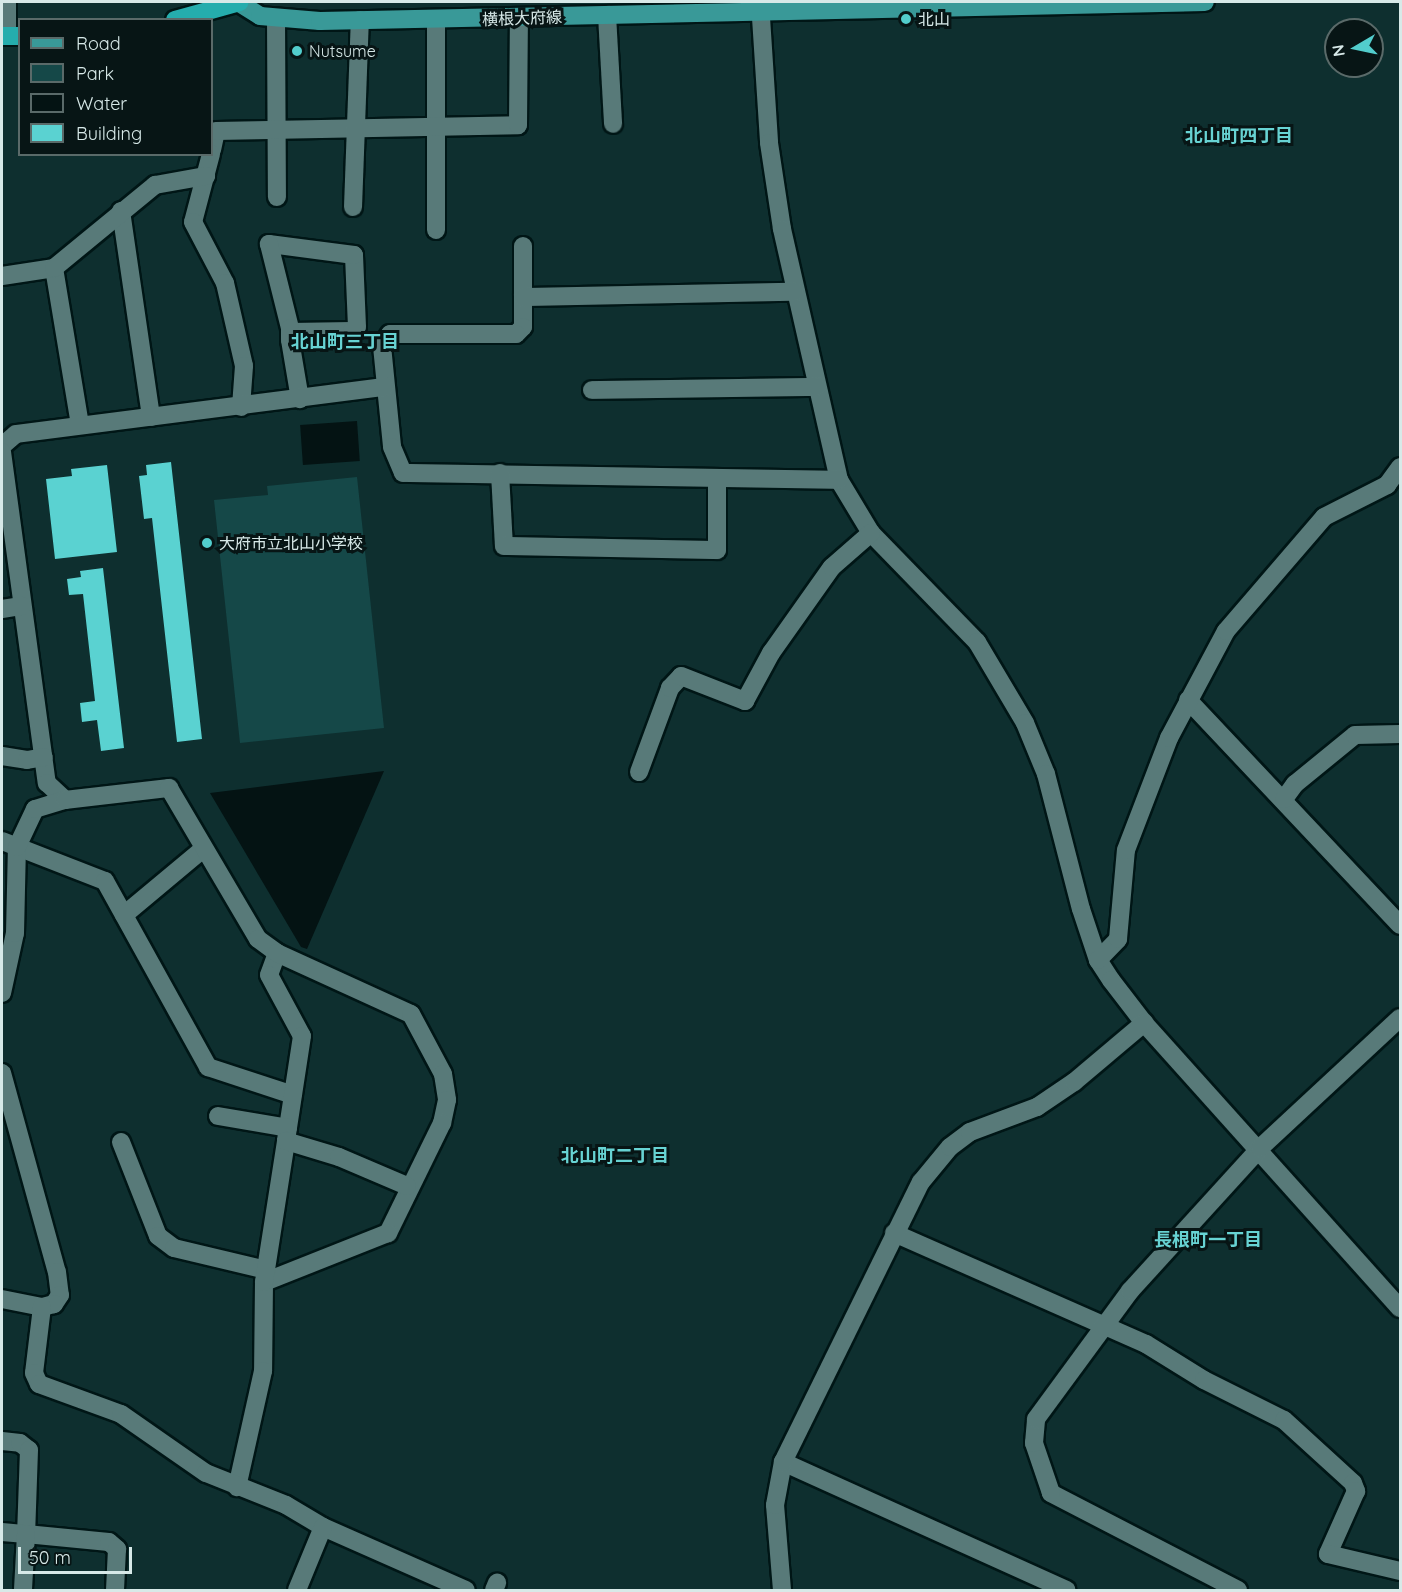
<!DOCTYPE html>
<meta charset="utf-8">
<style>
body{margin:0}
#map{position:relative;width:1402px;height:1592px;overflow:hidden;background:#0e2f2f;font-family:Quicksand,"Noto Sans JP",sans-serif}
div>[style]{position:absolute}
.green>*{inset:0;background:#154848}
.water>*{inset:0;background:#041313;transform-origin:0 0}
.building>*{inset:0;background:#5ad2d1}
.roads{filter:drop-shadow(2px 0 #001616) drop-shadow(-2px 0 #001616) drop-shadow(0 2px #001616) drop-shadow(0 -2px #001616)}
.minor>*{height:18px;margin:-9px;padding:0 9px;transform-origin:9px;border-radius:9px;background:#587a79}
.major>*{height:18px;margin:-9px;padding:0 9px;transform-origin:9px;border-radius:9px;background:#399998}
.highway>*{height:18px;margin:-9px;padding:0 9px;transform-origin:9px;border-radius:9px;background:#25adad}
.dots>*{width:16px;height:16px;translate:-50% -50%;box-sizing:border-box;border:3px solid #071515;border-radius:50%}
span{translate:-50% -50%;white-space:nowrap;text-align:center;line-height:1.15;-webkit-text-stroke:6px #071515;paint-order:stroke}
.street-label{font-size:16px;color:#d7e9e8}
.poi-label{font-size:16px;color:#d7e9e8}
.left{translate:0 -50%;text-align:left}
.neighbourhood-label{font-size:18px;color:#67d3d3;font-weight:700}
.frame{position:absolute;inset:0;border:3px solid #d7e9e8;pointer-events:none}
.legend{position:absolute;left:18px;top:18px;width:195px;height:138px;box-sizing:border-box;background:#071515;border:2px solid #5a6a69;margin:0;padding:8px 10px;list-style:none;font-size:18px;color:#d7e9e8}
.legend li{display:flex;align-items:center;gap:12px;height:30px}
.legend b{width:30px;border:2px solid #5a6a69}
.north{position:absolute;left:1324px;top:18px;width:60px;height:60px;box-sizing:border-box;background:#071515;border:2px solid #5a6a69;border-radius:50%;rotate:261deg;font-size:16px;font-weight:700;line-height:24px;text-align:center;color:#d7e9e8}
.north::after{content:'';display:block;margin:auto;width:21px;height:27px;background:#52cdcc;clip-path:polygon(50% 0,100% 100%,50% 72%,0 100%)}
.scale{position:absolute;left:18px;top:1547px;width:114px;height:27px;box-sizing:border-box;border:3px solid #d7e9e8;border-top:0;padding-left:8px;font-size:18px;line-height:21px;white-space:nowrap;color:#d7e9e8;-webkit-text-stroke:4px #071515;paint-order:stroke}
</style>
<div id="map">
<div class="green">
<i style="clip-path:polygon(357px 477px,384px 728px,240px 743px,214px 500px,268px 495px,267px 486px)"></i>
</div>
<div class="water">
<i style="left:357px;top:421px;width:40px;height:57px;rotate:86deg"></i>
<i style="clip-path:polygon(384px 771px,307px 949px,301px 947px,210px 793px)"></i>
</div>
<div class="building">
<i style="clip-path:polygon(171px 462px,202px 739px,177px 742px,152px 518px,144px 519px,139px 476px,147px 475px,146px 465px)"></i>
<i style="clip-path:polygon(107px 465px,117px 552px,55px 559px,46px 479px,72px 476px,71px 469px)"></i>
<i style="clip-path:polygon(103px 568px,124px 748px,101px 751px,97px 720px,82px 722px,80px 703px,95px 701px,83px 594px,69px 595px,67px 579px,81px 577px,80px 571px)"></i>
</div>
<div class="roads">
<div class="minor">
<i style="left:760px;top:2px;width:141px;rotate:86.3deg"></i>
<i style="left:769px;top:143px;width:87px;rotate:81.4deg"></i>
<i style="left:782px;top:229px;width:257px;rotate:77.2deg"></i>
<i style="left:839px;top:480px;width:62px;rotate:58.9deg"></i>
<i style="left:871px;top:533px;width:152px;rotate:45.8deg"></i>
<i style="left:977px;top:642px;width:94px;rotate:59.3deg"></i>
<i style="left:1025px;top:723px;width:55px;rotate:67.6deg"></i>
<i style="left:1046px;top:774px;width:139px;rotate:75.5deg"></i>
<i style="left:1081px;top:909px;width:54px;rotate:71.6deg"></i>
<i style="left:1098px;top:960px;width:24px;rotate:57deg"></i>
<i style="left:1111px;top:980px;width:54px;rotate:52.5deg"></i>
<i style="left:1144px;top:1023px;width:383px;rotate:48.1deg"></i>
<i style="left:607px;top:15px;width:109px;rotate:86.8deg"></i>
<i style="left:276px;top:18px;width:179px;rotate:89.7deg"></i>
<i style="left:436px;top:20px;width:210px;rotate:90deg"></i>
<i style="left:7px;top:36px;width:34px;rotate:-90deg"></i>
<i style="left:212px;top:150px;width:19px;rotate:-78deg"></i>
<i style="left:216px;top:131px;width:302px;rotate:-1.1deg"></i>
<i style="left:518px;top:125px;width:107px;rotate:-89.5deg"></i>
<i style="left:211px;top:154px;width:70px;rotate:104.8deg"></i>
<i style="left:193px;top:222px;width:69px;rotate:62.3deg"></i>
<i style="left:225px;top:283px;width:85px;rotate:77.1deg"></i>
<i style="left:244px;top:366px;width:41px;rotate:94.2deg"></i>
<i style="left:353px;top:207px;width:187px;rotate:-87.9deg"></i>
<i style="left:121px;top:211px;width:208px;rotate:81.7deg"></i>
<i style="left:523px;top:246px;width:81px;rotate:90deg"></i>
<i style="left:523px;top:327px;width:10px;rotate:135deg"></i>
<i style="left:516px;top:334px;width:126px;rotate:180deg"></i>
<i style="left:390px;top:334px;width:14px;rotate:124deg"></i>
<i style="left:382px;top:346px;width:101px;rotate:84.3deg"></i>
<i style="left:392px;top:447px;width:28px;rotate:67deg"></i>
<i style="left:403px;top:473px;width:436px;rotate:0.9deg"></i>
<i style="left:54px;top:268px;width:159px;rotate:80.6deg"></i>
<i style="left:2px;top:276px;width:53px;rotate:-8.7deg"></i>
<i style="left:54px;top:268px;width:131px;rotate:-39.4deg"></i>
<i style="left:155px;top:185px;width:52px;rotate:-10deg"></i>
<i style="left:523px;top:297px;width:272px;rotate:-1.1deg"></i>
<i style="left:290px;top:332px;width:62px;rotate:-0.9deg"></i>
<i style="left:352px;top:331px;width:6px;rotate:-39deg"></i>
<i style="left:357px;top:327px;width:72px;rotate:-92.4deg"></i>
<i style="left:354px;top:255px;width:86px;rotate:-172.6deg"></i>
<i style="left:269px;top:244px;width:87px;rotate:76deg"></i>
<i style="left:290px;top:328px;width:12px;rotate:90deg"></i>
<i style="left:290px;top:340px;width:60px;rotate:80.4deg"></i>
<i style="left:592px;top:390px;width:225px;rotate:-0.8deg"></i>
<i style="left:2px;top:446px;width:18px;rotate:-41deg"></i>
<i style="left:16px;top:434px;width:372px;rotate:-7.3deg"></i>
<i style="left:2px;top:452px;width:334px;rotate:82.3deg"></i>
<i style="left:47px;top:783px;width:25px;rotate:43deg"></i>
<i style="left:500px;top:473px;width:73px;rotate:86.9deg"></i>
<i style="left:504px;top:546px;width:213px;rotate:1.1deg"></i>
<i style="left:717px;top:550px;width:71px;rotate:-90deg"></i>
<i style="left:2px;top:609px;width:20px;rotate:-9deg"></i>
<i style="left:1188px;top:700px;width:309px;rotate:46.7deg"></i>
<i style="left:2px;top:756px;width:25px;rotate:9deg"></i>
<i style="left:27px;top:760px;width:17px;rotate:-10deg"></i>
<i style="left:639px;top:772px;width:90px;rotate:-69.7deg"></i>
<i style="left:670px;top:688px;width:16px;rotate:-47deg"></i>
<i style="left:681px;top:676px;width:69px;rotate:21.3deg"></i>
<i style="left:745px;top:701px;width:55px;rotate:-61.6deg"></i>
<i style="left:771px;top:653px;width:105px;rotate:-54.7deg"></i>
<i style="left:832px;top:567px;width:52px;rotate:-41.1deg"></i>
<i style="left:1284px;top:799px;width:19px;rotate:-54deg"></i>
<i style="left:1295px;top:784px;width:77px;rotate:-39.2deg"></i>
<i style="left:1355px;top:735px;width:45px;rotate:-1.3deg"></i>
<i style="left:2px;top:841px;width:110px;rotate:21.2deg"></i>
<i style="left:105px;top:881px;width:213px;rotate:61deg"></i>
<i style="left:208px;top:1067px;width:89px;rotate:18.2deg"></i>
<i style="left:124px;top:915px;width:104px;rotate:-39.9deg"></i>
<i style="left:277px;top:953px;width:23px;rotate:110deg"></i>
<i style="left:269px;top:975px;width:69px;rotate:61.6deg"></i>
<i style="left:302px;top:1036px;width:106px;rotate:98.7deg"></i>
<i style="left:1098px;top:960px;width:29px;rotate:-46deg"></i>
<i style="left:1118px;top:939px;width:89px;rotate:-84.9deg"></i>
<i style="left:1126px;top:850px;width:120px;rotate:-69deg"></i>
<i style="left:1169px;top:738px;width:121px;rotate:-62deg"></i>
<i style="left:1226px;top:631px;width:150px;rotate:-49.3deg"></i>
<i style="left:1324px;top:517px;width:71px;rotate:-26.9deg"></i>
<i style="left:1387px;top:485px;width:22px;rotate:-54deg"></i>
<i style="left:2px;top:993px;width:61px;rotate:-77.8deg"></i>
<i style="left:15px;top:933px;width:86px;rotate:-88.7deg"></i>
<i style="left:17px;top:847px;width:42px;rotate:-64.7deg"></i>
<i style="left:35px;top:809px;width:31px;rotate:-17deg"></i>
<i style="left:65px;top:800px;width:105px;rotate:-6.6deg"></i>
<i style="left:169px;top:788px;width:175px;rotate:59.5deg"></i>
<i style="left:258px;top:939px;width:24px;rotate:36deg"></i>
<i style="left:277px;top:953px;width:147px;rotate:24.5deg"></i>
<i style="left:411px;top:1014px;width:68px;rotate:61.9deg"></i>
<i style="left:443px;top:1074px;width:26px;rotate:81deg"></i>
<i style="left:447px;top:1100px;width:24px;rotate:102deg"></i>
<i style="left:442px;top:1123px;width:123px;rotate:116.1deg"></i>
<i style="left:388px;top:1233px;width:133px;rotate:158.4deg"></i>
<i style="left:264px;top:1282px;width:89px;rotate:90.6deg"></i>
<i style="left:263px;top:1371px;width:119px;rotate:102.6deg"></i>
<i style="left:2px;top:1073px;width:206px;rotate:74.6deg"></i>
<i style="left:57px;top:1272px;width:23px;rotate:83deg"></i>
<i style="left:60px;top:1295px;width:11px;rotate:124deg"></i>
<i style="left:54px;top:1304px;width:12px;rotate:166deg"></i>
<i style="left:42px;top:1307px;width:41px;rotate:-168.7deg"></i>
<i style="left:218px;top:1116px;width:71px;rotate:9.7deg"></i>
<i style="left:121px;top:1142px;width:101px;rotate:68.5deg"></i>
<i style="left:158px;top:1236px;width:20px;rotate:37deg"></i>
<i style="left:174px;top:1248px;width:95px;rotate:13.4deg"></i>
<i style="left:894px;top:1233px;width:275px;rotate:23.8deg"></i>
<i style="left:1146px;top:1344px;width:68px;rotate:31.8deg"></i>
<i style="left:1204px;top:1380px;width:89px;rotate:26.6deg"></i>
<i style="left:1284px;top:1420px;width:93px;rotate:42.4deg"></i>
<i style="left:1353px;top:1483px;width:9px;rotate:69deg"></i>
<i style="left:1356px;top:1491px;width:69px;rotate:114deg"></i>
<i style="left:1328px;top:1554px;width:74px;rotate:13.3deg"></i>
<i style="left:264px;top:1282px;width:143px;rotate:-81.1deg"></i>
<i style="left:286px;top:1141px;width:55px;rotate:16.8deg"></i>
<i style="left:339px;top:1157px;width:74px;rotate:23.1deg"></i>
<i style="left:42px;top:1307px;width:66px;rotate:96.9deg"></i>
<i style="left:34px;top:1373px;width:12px;rotate:66deg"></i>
<i style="left:39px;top:1384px;width:87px;rotate:20.1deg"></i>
<i style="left:121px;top:1414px;width:103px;rotate:34.8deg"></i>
<i style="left:206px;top:1473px;width:86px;rotate:21.8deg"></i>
<i style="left:286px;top:1505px;width:43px;rotate:30.7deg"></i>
<i style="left:323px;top:1527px;width:156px;rotate:23.8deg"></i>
<i style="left:2px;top:1441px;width:18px;rotate:6deg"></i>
<i style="left:20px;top:1443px;width:11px;rotate:38deg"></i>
<i style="left:29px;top:1450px;width:84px;rotate:92deg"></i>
<i style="left:26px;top:1534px;width:83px;rotate:5.5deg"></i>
<i style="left:109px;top:1542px;width:11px;rotate:41deg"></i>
<i style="left:117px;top:1549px;width:41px;rotate:92.8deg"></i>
<i style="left:783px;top:1462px;width:311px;rotate:24.3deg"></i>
<i style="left:2px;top:1532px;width:24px;rotate:5deg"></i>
<i style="left:26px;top:1534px;width:56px;rotate:93.1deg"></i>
<i style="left:297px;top:1590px;width:68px;rotate:-67.6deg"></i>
<i style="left:494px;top:1590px;width:8px;rotate:-67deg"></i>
<i style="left:782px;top:1590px;width:85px;rotate:-94.7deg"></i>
<i style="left:775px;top:1505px;width:44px;rotate:-79.5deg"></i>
<i style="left:783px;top:1462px;width:312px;rotate:-63.8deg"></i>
<i style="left:921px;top:1182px;width:45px;rotate:-50.4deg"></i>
<i style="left:950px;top:1147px;width:25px;rotate:-37deg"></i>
<i style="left:970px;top:1132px;width:72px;rotate:-20.5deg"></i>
<i style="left:1037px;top:1107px;width:45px;rotate:-34deg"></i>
<i style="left:1074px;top:1082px;width:92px;rotate:-40.1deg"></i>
<i style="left:1238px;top:1590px;width:211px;rotate:-152.6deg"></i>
<i style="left:1051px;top:1493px;width:53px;rotate:-108.8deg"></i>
<i style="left:1034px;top:1443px;width:24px;rotate:-85deg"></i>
<i style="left:1036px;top:1419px;width:159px;rotate:-53.7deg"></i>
<i style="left:1130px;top:1291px;width:193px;rotate:-47.7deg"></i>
<i style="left:1260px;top:1148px;width:191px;rotate:-42.9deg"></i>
</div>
<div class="major">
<i style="left:238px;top:2px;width:26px;rotate:32deg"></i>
<i style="left:260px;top:16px;width:60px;rotate:4.8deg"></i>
<i style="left:320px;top:21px;width:885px;rotate:-1.23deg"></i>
</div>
<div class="highway">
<i style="left:175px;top:20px;width:67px;rotate:-15.5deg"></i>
<i style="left:2px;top:36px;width:18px"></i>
</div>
</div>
<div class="dots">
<i style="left:906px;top:19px;background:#52cdcc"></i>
<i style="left:297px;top:51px;background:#52cdcc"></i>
<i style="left:207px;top:543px;background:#52cdcc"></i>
</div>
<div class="street-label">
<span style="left:522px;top:18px;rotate:-2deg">横根大府線</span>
</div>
<div class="poi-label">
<span class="left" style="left:918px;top:19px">北山</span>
<span class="left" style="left:309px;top:51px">Nutsume</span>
<span class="left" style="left:219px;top:543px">大府市立北山小学校</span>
</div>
<div class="neighbourhood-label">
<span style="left:1239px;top:136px">北山町四丁目</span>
<span style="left:345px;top:342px">北山町三丁目</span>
<span style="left:615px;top:1156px">北山町二丁目</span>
<span style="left:1208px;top:1240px">長根町一丁目</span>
</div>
<div class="frame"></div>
<ul class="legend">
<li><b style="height:8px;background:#399998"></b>Road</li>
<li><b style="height:16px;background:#154848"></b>Park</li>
<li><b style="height:16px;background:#041313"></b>Water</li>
<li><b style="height:16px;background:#5ad2d1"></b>Building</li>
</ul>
<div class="north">N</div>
<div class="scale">50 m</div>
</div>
